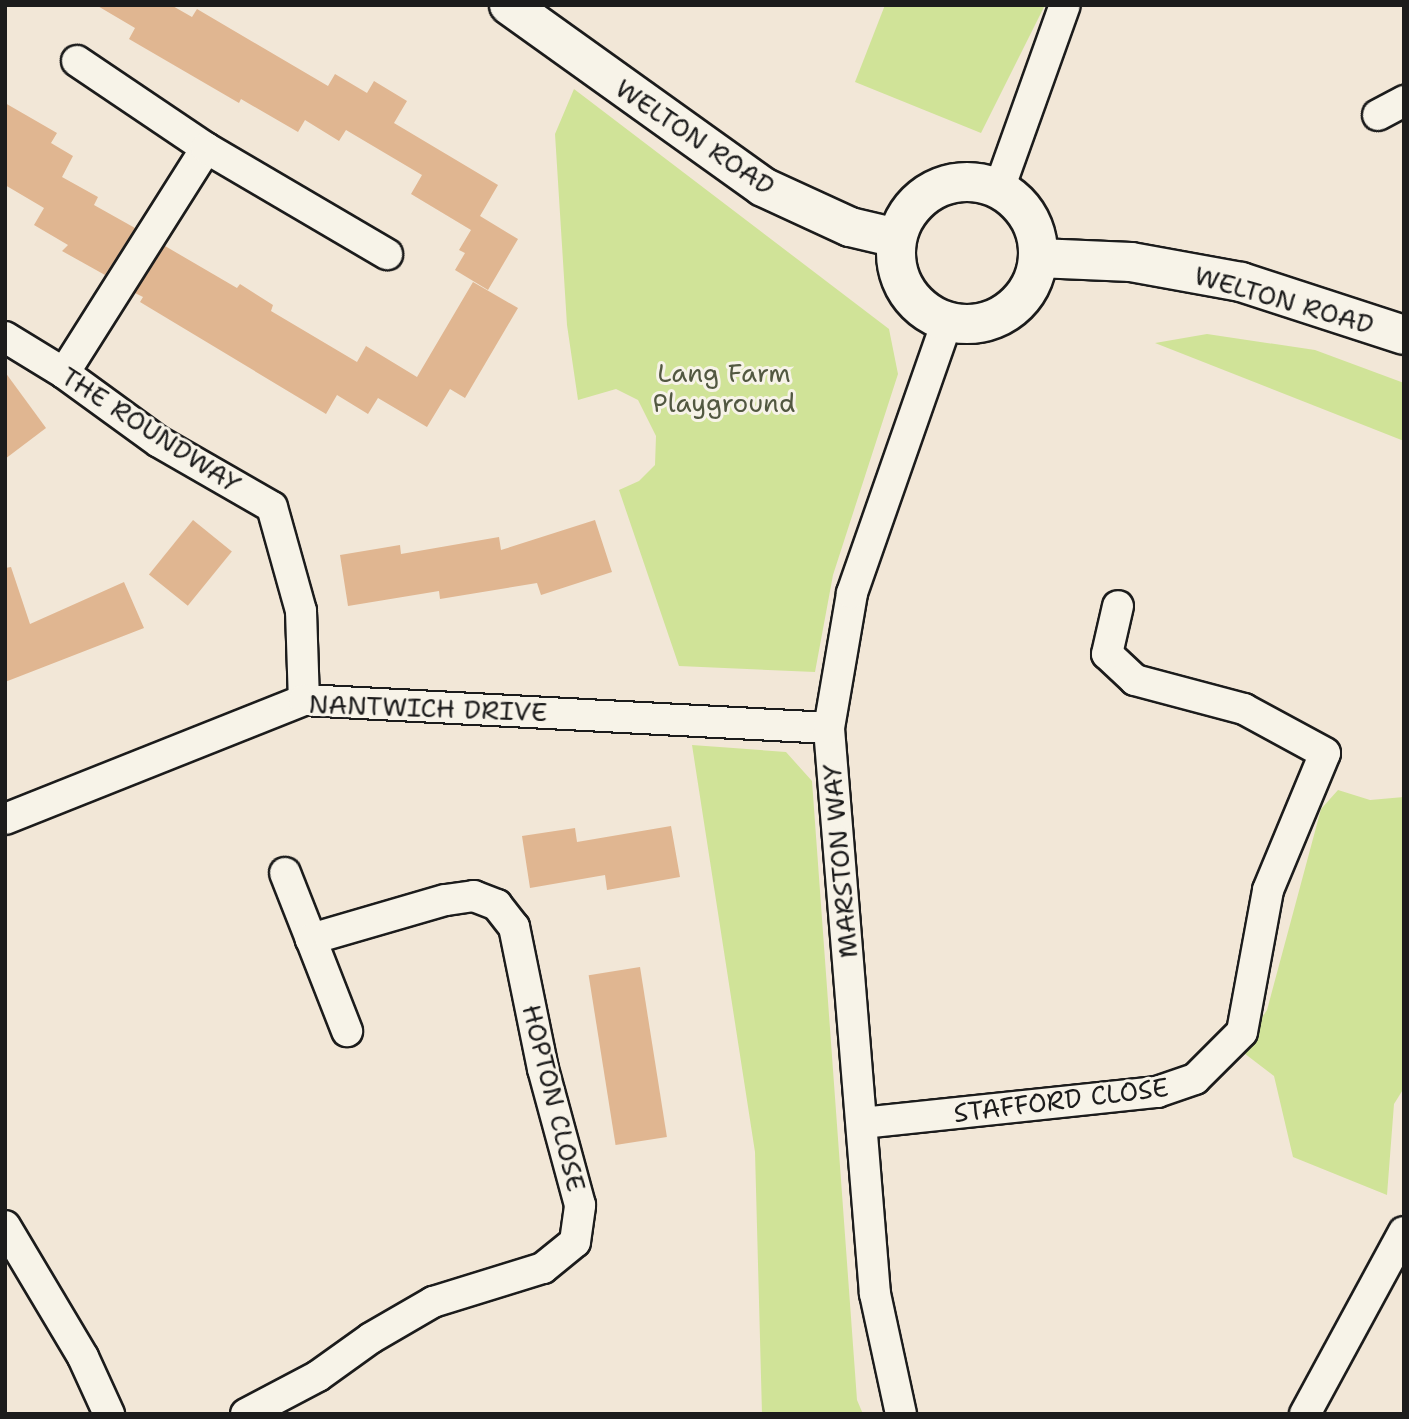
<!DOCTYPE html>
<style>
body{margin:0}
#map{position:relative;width:1409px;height:1419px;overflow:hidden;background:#f2e7d7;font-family:"Shantell Sans",sans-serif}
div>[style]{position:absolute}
.green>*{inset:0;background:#d0e398}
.building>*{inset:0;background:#e0b691;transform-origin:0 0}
.roads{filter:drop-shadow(2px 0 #1c1c1c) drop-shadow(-2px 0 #1c1c1c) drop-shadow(0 2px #1c1c1c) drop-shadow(0 -2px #1c1c1c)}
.minor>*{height:30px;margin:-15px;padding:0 15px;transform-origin:15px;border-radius:15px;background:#f7f3e8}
.tertiary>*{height:38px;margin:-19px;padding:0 19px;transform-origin:19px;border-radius:19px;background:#f7f3e8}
.tertiary>.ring{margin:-19px;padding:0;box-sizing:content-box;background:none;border:38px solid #f7f3e8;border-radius:50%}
span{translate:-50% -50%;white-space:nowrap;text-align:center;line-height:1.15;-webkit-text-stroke:6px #f7f3e8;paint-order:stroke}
.street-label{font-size:26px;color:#1c1c1c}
.park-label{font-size:26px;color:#525841}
.frame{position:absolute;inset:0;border:7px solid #1c1c1c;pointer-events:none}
</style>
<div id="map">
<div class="green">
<i style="clip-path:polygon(885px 5px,1045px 5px,981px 133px,855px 82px)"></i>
<i style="clip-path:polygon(574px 89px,889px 329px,898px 374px,833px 575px,815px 672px,679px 666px,619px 490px,639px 481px,655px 465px,656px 436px,638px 400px,616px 389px,578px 400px,567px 325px,555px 134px)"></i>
<i style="clip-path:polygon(1207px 334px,1315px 350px,1404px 383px,1404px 441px,1155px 343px)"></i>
<i style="clip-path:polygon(692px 745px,786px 752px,812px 781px,857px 1400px,863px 1414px,762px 1414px,755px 1152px)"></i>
<i style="clip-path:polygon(1338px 790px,1370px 800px,1404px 797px,1404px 1088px,1394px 1104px,1387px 1195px,1293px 1157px,1274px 1076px,1240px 1050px,1267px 1010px,1321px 809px)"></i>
</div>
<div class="building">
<i style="clip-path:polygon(96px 5px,171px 5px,192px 17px,197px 9px,328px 86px,335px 74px,367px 93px,374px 81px,407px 101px,394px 123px,498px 185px,480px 216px,518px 239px,488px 290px,455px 270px,465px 253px,459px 250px,471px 230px,411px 194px,422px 175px,346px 130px,339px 141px,305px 120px,298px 132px,241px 99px,239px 103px,129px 39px,135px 28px)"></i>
<i style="clip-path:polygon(5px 103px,57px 133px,51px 143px,73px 156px,62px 177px,98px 197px,94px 205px,135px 228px,105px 275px,62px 251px,68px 245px,34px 225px,44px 208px,5px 185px)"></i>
<i style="clip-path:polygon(165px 246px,237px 288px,240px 284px,273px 305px,271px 311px,357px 362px,366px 346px,417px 377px,473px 282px,518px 308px,465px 398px,450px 389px,427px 427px,378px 398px,368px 414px,337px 395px,326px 414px,140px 302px,143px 297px,135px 293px)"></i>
<i style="clip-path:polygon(5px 372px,46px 428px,5px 459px)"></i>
<i style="left:193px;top:520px;width:50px;height:70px;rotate:39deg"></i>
<i style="clip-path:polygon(595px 520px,612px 572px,541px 595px,537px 583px,440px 599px,439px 591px,348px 606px,340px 555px,400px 545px,401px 554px,499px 537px,501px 550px)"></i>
<i style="clip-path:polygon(11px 567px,30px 624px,124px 582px,144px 628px,5px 682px,5px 568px)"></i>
<i style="clip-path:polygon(671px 826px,680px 877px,607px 890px,605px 875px,530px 888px,522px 836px,575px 828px,577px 842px)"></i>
<i style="left:640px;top:967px;width:172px;height:52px;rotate:81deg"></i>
</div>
<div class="roads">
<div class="minor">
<i style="left:77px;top:61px;width:156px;rotate:34deg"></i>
<i style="left:1378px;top:115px;width:30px;rotate:-28deg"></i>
<i style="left:999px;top:189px;width:195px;rotate:-70.3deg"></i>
<i style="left:5px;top:337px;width:69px;rotate:31.4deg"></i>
<i style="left:64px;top:373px;width:117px;rotate:36deg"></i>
<i style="left:159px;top:442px;width:130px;rotate:29.9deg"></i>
<i style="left:272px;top:507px;width:108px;rotate:74.4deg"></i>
<i style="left:301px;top:611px;width:89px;rotate:88.1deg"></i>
<i style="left:64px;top:373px;width:266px;rotate:-57.7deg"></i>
<i style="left:206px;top:148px;width:210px;rotate:30.4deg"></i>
<i style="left:5px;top:819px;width:322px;rotate:-21.7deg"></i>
<i style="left:304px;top:700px;width:526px;rotate:3.05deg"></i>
<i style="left:285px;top:873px;width:71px;rotate:68.5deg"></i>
<i style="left:862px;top:1123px;width:297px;rotate:-6deg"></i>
<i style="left:1157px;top:1092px;width:40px;rotate:-18.9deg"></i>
<i style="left:1195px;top:1079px;width:66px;rotate:-45deg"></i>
<i style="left:1242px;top:1032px;width:144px;rotate:-79.6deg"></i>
<i style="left:1268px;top:890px;width:148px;rotate:-67.4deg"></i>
<i style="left:1325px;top:753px;width:92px;rotate:-151.5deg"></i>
<i style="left:1244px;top:709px;width:113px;rotate:-165.1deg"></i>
<i style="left:1135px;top:680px;width:38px;rotate:-137deg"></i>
<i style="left:1107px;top:654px;width:49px;rotate:-77.1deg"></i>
<i style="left:5px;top:1226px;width:152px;rotate:59.2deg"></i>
<i style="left:83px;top:1357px;width:63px;rotate:65.5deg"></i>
<i style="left:246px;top:1414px;width:81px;rotate:-27.8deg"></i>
<i style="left:318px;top:1376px;width:65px;rotate:-35.6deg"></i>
<i style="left:371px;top:1338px;width:72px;rotate:-30.1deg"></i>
<i style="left:433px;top:1302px;width:115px;rotate:-17.2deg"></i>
<i style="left:543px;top:1268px;width:41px;rotate:-39.1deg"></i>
<i style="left:575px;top:1242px;width:37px;rotate:-82deg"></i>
<i style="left:580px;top:1205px;width:141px;rotate:-105.2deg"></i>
<i style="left:543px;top:1069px;width:145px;rotate:-101.5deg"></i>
<i style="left:514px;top:927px;width:28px;rotate:-128deg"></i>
<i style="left:497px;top:905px;width:25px;rotate:-159deg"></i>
<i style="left:474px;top:896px;width:29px;rotate:172deg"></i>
<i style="left:445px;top:900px;width:140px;rotate:163.8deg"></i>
<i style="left:311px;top:939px;width:99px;rotate:68.6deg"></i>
<i style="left:901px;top:1414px;width:123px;rotate:-102.2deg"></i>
<i style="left:875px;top:1294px;width:568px;rotate:-94.65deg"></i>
<i style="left:829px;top:728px;width:137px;rotate:-80.3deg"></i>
<i style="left:852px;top:593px;width:287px;rotate:-70.7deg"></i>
<i style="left:1305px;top:1414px;width:207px;rotate:-61.5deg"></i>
</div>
<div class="tertiary">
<i style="left:509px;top:5px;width:312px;rotate:35.6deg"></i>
<i style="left:763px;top:187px;width:96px;rotate:24.7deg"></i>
<i style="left:850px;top:227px;width:48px;rotate:13.2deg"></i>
<i class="ring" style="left:896px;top:182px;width:104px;height:104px"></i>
<i style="left:1038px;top:258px;width:93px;rotate:2.5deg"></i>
<i style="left:1131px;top:262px;width:112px;rotate:10.3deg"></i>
<i style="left:1241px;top:282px;width:171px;rotate:18deg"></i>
</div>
</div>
<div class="street-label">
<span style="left:695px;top:137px;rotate:34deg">WELTON ROAD</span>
<span style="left:1284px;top:300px;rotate:16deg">WELTON ROAD</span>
<span style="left:151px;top:430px;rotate:33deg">THE ROUNDWAY</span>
<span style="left:428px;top:708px;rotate:2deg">NANTWICH DRIVE</span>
<span style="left:840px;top:861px;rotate:-95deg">MARSTON WAY</span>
<span style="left:554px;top:1098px;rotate:76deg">HOPTON CLOSE</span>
<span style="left:1061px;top:1100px;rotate:-7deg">STAFFORD CLOSE</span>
</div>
<div class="park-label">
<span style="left:724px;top:388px">Lang Farm<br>Playground</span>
</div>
<div class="frame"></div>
</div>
